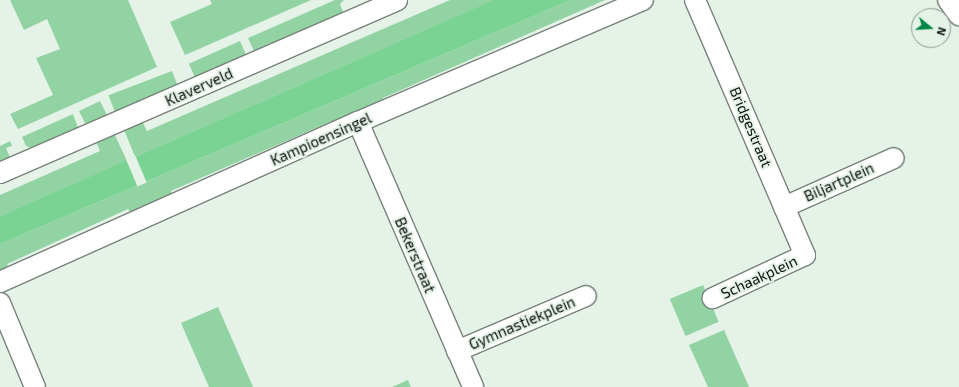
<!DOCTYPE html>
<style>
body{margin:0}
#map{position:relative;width:959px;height:387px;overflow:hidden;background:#e5f2e8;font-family:"Exo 2",sans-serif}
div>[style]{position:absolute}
.green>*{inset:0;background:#91d3a2;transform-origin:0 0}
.water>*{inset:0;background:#7ad393}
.pier>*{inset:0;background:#e5f2e8;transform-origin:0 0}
.roads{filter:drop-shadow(1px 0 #77827a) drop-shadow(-1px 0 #77827a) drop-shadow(0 1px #77827a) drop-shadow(0 -1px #77827a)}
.street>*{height:20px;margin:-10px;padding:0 10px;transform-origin:10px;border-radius:10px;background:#fff}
span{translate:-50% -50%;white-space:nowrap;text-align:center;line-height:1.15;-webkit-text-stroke:4px #e5f2e8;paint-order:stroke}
.street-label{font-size:15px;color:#0c100d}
.north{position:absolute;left:911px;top:8px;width:40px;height:40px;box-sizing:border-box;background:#e5f2e8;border:1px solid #8e9890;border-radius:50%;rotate:108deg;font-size:11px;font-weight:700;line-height:16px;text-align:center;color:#0c100d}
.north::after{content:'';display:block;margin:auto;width:14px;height:18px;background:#018743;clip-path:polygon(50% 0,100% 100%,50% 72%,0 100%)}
</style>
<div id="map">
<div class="green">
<i style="clip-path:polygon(10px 0,128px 0,157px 67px,18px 129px,10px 114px,53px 95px,36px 58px,60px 49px,47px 19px,24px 30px)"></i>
<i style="clip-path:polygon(210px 0,311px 0,185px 55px,170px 22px,212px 4px)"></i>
<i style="clip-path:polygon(335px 0,344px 0,340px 4px,344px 14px,255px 53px,248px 38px)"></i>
<i style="clip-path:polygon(450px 0,495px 0,135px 157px,123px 127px,141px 119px,147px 131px)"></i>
<i style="clip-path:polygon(571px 0,605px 0,383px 98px,385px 104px,334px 126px,332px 121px,171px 191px,172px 196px,131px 214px,128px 209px,7px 264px,9px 268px,0 272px,0 244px)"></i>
<i style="left:240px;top:41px;width:17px;height:56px;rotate:66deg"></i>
<i style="left:172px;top:71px;width:17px;height:68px;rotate:69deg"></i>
<i style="clip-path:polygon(100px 101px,108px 117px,86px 125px,79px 111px)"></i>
<i style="clip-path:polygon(73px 114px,79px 130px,36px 149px,26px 146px,22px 137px)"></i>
<i style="clip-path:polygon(113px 131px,127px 161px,0 216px,0 195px,100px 151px,95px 139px)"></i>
<i style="clip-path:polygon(10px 141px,12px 146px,6px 148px,11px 160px,0 165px,0 146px)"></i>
<i style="left:703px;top:285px;width:40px;height:36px;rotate:67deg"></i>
<i style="clip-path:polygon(218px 307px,253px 387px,209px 387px,181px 323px)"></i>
<i style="clip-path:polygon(724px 330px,749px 387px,708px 387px,689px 345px)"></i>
<i style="clip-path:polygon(408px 380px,411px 387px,392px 387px)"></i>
</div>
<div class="water">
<i style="clip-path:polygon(494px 0,571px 0,0 244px,0 216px)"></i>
</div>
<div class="pier">
<i style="left:135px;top:155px;width:30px;height:10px;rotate:67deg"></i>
</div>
<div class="roads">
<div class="street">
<i style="left:695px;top:0;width:278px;rotate:66.7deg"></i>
<i style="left:805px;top:255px;width:102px;rotate:154.9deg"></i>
<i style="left:948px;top:0;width:19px;rotate:54deg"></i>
<i style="left:358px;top:122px;width:289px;rotate:66.5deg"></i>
<i style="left:0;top:173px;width:433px;rotate:-23.5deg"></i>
<i style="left:784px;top:207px;width:120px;rotate:-24deg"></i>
<i style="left:0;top:282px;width:392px;rotate:-24.1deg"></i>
<i style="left:358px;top:122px;width:310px;rotate:-23.2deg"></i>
<i style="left:0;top:303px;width:91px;rotate:67.4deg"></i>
<i style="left:457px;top:351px;width:140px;rotate:-23.1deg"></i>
</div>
</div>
<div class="street-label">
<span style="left:199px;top:87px;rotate:-24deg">Klaverveld</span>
<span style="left:751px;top:127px;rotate:67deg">Bridgestraat</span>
<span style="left:321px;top:139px;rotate:-24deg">Kampioensingel</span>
<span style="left:839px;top:182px;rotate:-24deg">Biljartplein</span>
<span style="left:415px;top:255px;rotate:67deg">Bekerstraat</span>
<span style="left:759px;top:277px;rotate:-25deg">Schaakplein</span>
<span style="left:522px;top:323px;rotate:-23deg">Gymnastiekplein</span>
</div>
<div class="north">N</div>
</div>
